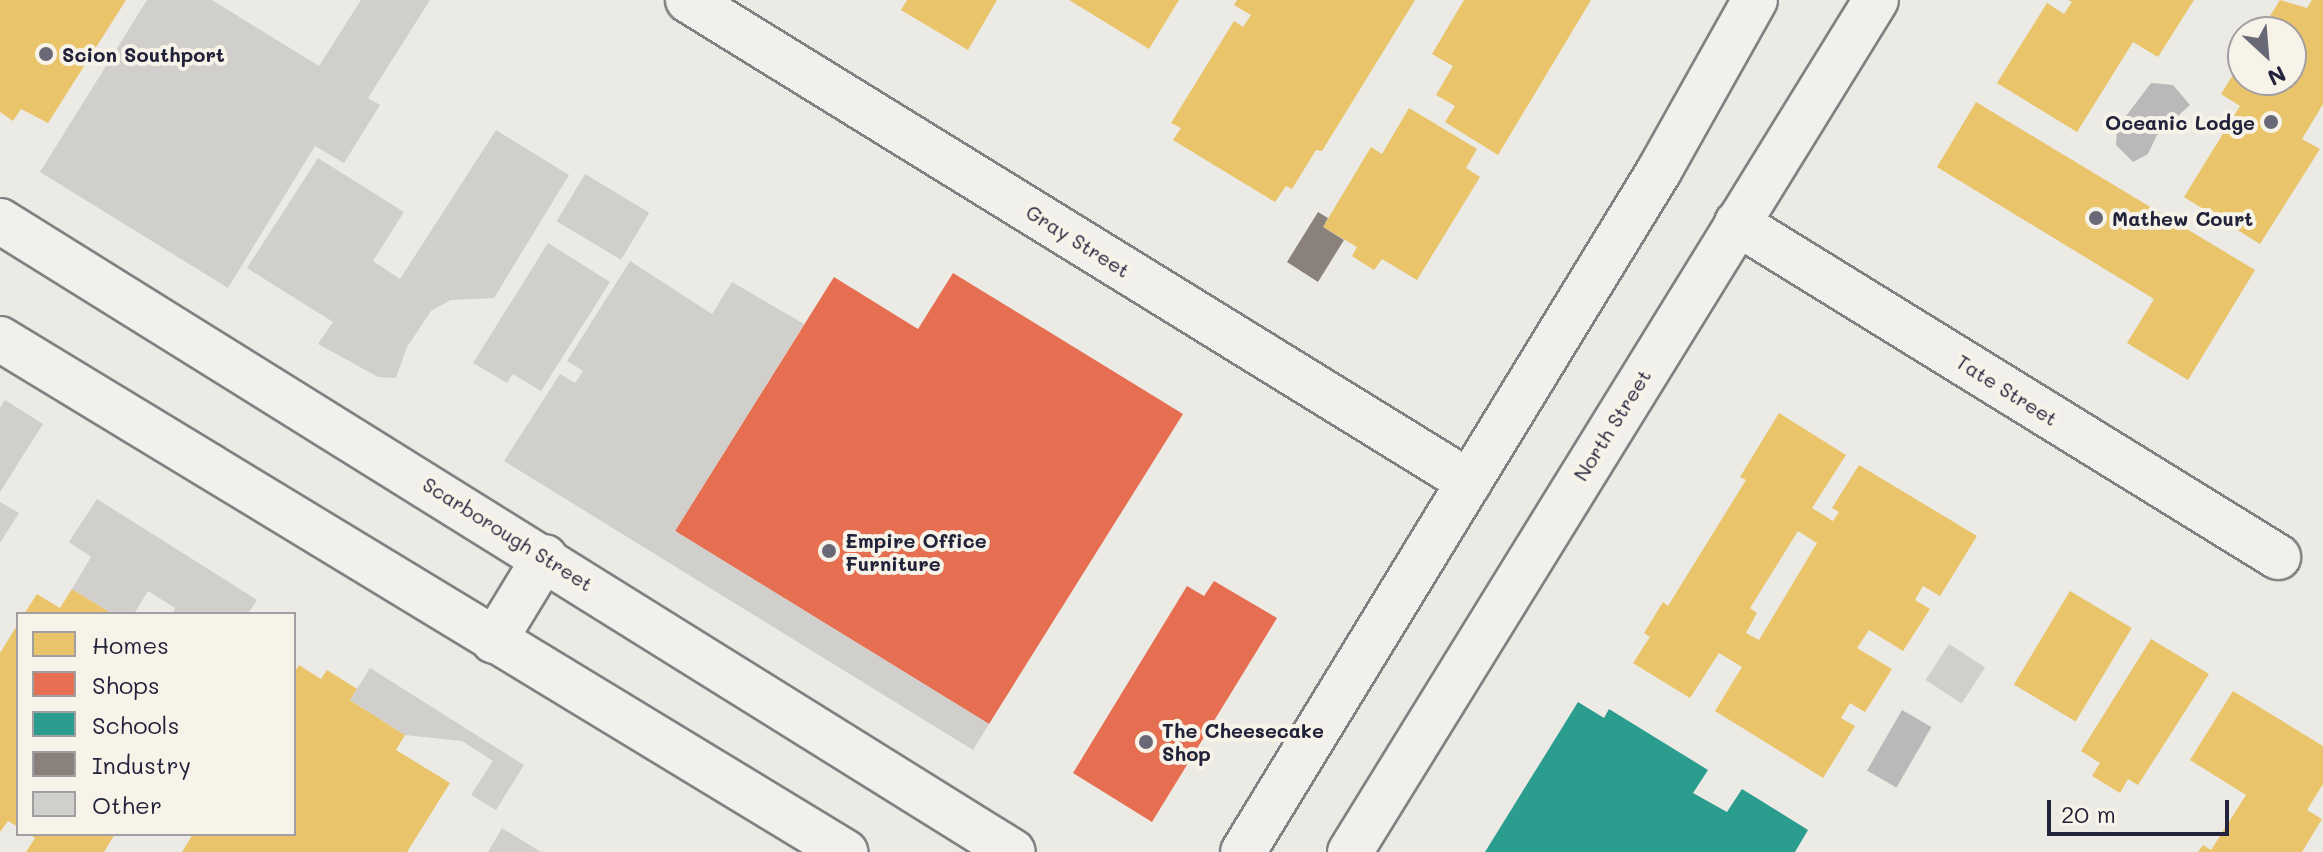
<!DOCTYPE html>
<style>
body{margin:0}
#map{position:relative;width:2323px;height:852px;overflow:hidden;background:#ebeae4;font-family:Mali,sans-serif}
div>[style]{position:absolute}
.water>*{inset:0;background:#bbb8b9;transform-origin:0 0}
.homes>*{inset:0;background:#e9c46a;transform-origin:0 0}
.shops>*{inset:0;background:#e76f51}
.schools>*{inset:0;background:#2a9d8f}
.industry>*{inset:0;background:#8a817c}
.building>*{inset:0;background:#d0cfcc;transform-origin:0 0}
.roads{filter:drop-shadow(2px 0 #818083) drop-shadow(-2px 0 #818083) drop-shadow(0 2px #818083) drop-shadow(0 -2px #818083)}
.minor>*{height:44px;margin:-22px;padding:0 22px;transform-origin:22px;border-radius:22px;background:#f1f0ec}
.major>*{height:44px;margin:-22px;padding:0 22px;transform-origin:22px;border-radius:22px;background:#f1f0ec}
.highway>*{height:44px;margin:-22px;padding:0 22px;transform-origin:22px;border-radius:22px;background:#f1f0ec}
.dots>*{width:22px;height:22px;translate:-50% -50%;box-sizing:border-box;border:4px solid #f7f3e8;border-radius:50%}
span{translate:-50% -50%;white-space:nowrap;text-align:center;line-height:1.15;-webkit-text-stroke:8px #f7f3e8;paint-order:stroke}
.poi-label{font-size:20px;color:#22223b;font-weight:700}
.left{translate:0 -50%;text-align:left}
.right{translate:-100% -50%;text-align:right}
.street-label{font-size:20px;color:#22223b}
.legend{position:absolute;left:16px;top:612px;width:280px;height:224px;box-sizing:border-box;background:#f7f3e8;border:2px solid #a29fa3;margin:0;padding:10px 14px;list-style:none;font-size:24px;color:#22223b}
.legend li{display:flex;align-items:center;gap:16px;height:40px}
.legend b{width:40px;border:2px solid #a29fa3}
.north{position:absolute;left:2227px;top:16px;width:80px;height:80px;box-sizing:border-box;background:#f7f3e8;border:2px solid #a29fa3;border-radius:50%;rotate:154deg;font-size:22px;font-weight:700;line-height:32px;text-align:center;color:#22223b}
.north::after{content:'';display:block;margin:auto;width:28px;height:36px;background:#686876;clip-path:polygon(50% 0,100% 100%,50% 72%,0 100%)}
.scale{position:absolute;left:2047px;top:800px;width:182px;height:36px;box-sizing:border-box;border:4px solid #22223b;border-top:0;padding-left:10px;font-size:24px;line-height:28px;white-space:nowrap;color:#22223b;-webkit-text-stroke:6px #f7f3e8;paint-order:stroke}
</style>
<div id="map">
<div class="water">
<i style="clip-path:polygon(2151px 83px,2173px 85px,2190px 105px,2157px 135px,2148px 154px,2133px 162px,2116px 145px,2117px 128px)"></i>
<i style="left:1902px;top:710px;width:34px;height:70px;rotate:30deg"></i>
</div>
<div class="homes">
<i style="clip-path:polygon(0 0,126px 0,48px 123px,21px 109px,13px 121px,0 112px)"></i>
<i style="clip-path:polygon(907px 0,997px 0,968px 50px,901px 10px)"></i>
<i style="clip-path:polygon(1069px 0,1179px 0,1149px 49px)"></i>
<i style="clip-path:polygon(1237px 0,1415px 0,1322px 151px,1316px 150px,1292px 189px,1286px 186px,1275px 202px,1173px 140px,1181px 128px,1171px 123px,1234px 21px,1243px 27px,1251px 15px,1234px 5px)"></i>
<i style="clip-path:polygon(1464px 0,1591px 0,1498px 155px,1445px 122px,1455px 106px,1436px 95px,1453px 66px,1432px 54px)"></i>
<i style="clip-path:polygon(2068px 0,2194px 0,2158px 57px,2133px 42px,2077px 132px,1997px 83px,2047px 3px,2064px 14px,2072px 2px)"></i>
<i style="clip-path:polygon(2280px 0,2307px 8px,2312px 0,2323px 0,2323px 104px,2302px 139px,2320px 149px,2260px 244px,2184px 197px,2240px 106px,2221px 94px,2243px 59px,2243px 80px,2291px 80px,2291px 32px,2260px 32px)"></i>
<i style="clip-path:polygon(1976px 102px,2255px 270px,2188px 380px,2127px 343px,2154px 299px,1937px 167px)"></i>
<i style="clip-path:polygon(1409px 108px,1477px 149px,1466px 168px,1480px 177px,1417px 280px,1382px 259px,1374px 270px,1352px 256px,1357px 247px,1323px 227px,1371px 147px,1382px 154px)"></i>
<i style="clip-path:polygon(evenodd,1779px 413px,1846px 455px,1812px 508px,1833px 521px,1839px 512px,1832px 508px,1859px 465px,1977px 536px,1940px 596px,1923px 586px,1915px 600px,1930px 609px,1903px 651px,1869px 630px,1857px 648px,1892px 669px,1865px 712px,1850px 703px,1841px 718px,1855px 726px,1823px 778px,1715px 711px,1742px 667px,1719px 653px,1690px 698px,1633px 663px,1650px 637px,1644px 633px,1663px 602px,1668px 606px,1746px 480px,1740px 477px,1779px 413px,1798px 531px,1817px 543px,1759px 640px,1746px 633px,1757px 613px,1750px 608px,1798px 531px)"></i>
<i style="clip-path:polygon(72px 589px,113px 614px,24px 614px,37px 594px,60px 608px)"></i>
<i style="left:2070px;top:591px;width:72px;height:109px;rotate:31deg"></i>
<i style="clip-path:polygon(18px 624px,18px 827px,8px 821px,0 832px,0 653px)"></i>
<i style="clip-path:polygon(2151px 639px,2209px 674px,2138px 785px,2128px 779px,2120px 793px,2092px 776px,2100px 763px,2081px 751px)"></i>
<i style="clip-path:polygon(299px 665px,321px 679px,327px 670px,357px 689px,350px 700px,405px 735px,396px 750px,450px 783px,407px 852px,182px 852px,193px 834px,294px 834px,294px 673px)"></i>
<i style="clip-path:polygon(2233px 691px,2323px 746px,2323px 784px,2307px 810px,2322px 819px,2302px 852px,2198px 852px,2203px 845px,2211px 850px,2246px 795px,2190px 760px)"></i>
<i style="clip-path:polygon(29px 834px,115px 834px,104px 852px,26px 852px,35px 838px)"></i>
</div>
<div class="shops">
<i style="clip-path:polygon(953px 273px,1183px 414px,989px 724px,675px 531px,834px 277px,918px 329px)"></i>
<i style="clip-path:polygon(1214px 581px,1277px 618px,1152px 822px,1073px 773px,1187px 586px,1204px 596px)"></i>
</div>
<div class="schools">
<i style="clip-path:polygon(1578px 702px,1604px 718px,1609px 709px,1708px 770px,1693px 793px,1727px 812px,1742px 789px,1808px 830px,1795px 852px,1485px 852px)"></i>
</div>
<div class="industry">
<i style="clip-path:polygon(1318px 212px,1328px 218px,1323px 227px,1344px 240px,1318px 282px,1287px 262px)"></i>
</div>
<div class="building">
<i style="clip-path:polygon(147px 0,212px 0,319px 66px,361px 0,430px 0,368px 98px,380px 105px,344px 163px,315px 146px,228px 288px,40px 172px)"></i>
<i style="clip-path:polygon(496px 130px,569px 175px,494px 298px,451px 300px,431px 311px,407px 347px,396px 378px,378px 377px,318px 344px,333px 322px,247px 268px,318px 158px,404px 212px,373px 261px,400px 279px)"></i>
<i style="left:585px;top:174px;width:75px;height:55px;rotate:31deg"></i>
<i style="clip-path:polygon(548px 243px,610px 282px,541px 391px,513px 374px,507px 383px,473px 363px)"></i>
<i style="clip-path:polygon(630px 261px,712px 314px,732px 282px,804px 324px,675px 531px,989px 724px,973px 750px,504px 461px,560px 374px,575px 383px,583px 371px,567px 361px)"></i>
<i style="clip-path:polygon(5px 400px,43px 424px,0 492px,0 408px)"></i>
<i style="clip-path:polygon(97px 499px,257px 600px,248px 614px,172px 614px,175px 608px,148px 591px,134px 614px,113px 614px,72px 589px,91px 557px,69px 542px)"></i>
<i style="clip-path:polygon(0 502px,19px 513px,0 543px)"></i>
<i style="left:1949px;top:644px;width:43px;height:43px;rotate:33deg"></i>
<i style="clip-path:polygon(370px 668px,524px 765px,496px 810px,471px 795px,493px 761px,462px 741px,405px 735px,350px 700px)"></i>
<i style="clip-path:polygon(502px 828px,541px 852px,488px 852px)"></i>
</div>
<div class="roads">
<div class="minor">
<i style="left:688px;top:0;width:918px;rotate:31.68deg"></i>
<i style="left:1737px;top:223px;width:636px;rotate:31.69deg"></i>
</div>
<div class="major">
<i style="left:0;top:221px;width:1193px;rotate:31.92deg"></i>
<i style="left:0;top:339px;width:989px;rotate:31.26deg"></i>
<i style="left:494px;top:641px;width:98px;rotate:-58.7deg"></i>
</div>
<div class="highway">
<i style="left:1243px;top:852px;width:798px;rotate:-58.58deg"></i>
<i style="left:1659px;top:171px;width:196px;rotate:-60.7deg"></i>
<i style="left:1350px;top:852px;width:1001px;rotate:-58.31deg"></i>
</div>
</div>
<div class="dots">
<i style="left:46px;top:54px;background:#686876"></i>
<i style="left:2271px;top:122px;background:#686876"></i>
<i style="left:2096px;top:218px;background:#686876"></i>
<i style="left:829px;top:551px;background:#686876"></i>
<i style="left:1146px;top:742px;background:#686876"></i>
</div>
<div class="poi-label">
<span class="left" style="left:62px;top:54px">Scion Southport</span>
<span class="right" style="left:2255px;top:122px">Oceanic Lodge</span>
<span class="left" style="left:2112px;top:218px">Mathew Court</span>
<span class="left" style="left:845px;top:552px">Empire Office<br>Furniture</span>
<span class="left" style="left:1162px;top:742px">The Cheesecake<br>Shop</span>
</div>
<div class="street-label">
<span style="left:1078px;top:241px;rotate:32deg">Gray Street</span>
<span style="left:2007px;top:390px;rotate:32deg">Tate Street</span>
<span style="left:1612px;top:425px;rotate:-58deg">North Street</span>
<span style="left:508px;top:534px;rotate:32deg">Scarborough Street</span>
</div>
<ul class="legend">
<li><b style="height:22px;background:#e9c46a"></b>Homes</li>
<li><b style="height:22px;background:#e76f51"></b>Shops</li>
<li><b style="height:22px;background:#2a9d8f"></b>Schools</li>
<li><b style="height:22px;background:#8a817c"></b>Industry</li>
<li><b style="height:22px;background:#d0cfcc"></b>Other</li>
</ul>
<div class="north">N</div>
<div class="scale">20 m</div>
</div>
